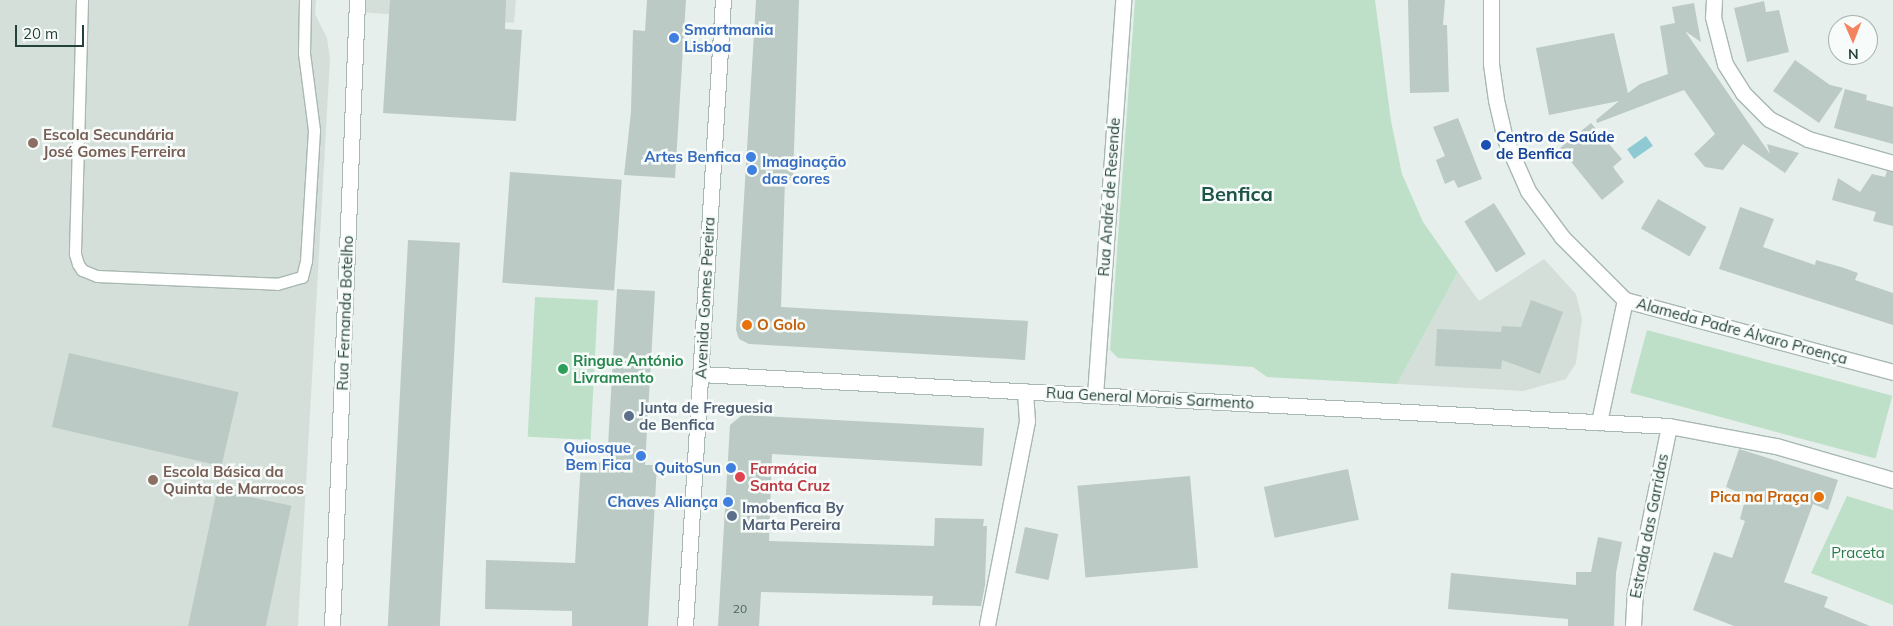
<!DOCTYPE html>
<meta charset="utf-8">
<style>
body{margin:0}
#map{position:relative;width:1893px;height:626px;overflow:hidden;background:#e6efeb;font-family:Mulish,sans-serif}
div>[style]{position:absolute}
.built>*{inset:0;background:#d4dfda}
.green>*{inset:0;background:#bfe0c8;transform-origin:0 0}
.water>*{inset:0;background:#8ec9d4;transform-origin:0 0}
.building>*{inset:0;background:#bbcac4;transform-origin:0 0}
.roads{filter:drop-shadow(1px 0 #a8b8b2) drop-shadow(-1px 0 #a8b8b2) drop-shadow(0 1px #a8b8b2) drop-shadow(0 -1px #a8b8b2)}
.lane>*{height:11px;margin:-5.5px;padding:0 5.5px;transform-origin:5.5px;border-radius:5.5px;background:#fff}
.street>*{height:15px;margin:-7.5px;padding:0 7.5px;transform-origin:7.5px;border-radius:7.5px;background:#fff}
.secondary>*{height:15px;margin:-7.5px;padding:0 7.5px;transform-origin:7.5px;border-radius:7.5px;background:#fff}
.dots>*{width:14px;height:14px;translate:-50% -50%;box-sizing:border-box;border:2px solid #f7fbf9;border-radius:50%}
span{translate:-50% -50%;white-space:nowrap;text-align:center;line-height:1.15;-webkit-text-stroke:5px #f7fbf9;paint-order:stroke}
.number-label{font-size:12px;color:#4a645c}
.number-label span{-webkit-text-stroke-width:0}
.shop-label{font-size:15px;color:#366cbe;font-weight:700}
.left{translate:0 -50%;text-align:left}
.right{translate:-100% -50%;text-align:right}
.education-label{font-size:15px;color:#785e54;font-weight:700}
.transit-label{font-size:15px;color:#164399;font-weight:700}
.street-label{font-size:15px;color:#24423a}
.food-label{font-size:15px;color:#c56008;font-weight:700}
.leisure-label{font-size:15px;color:#27864d;font-weight:700}
.service-label{font-size:15px;color:#4e5e75;font-weight:700}
.health-label{font-size:15px;color:#be3a42;font-weight:700}
.park-label{font-size:15px;color:#2d7a4b}
.district-label{font-size:20px;color:#1f5548;font-weight:700}
.north{position:absolute;left:1828px;top:15px;width:50px;height:50px;box-sizing:border-box;background:#f7fbf9;border:1px solid #a3b1ad;border-radius:50%;rotate:179deg;font-size:14px;font-weight:700;line-height:20px;text-align:center;color:#24423a}
.north::after{content:'';display:block;margin:auto;width:18px;height:22px;background:#f4845f;clip-path:polygon(50% 0,100% 100%,50% 72%,0 100%)}
.scale{position:absolute;left:15px;top:25px;width:69px;height:22px;box-sizing:border-box;border:2px solid #24423a;border-top:0;padding-left:6px;font-size:15px;line-height:18px;white-space:nowrap;color:#24423a;-webkit-text-stroke:4px #f7fbf9;paint-order:stroke}
</style>
<div id="map">
<div class="built">
<i style="clip-path:polygon(0 0,316px 0,315px 14px,327px 38px,330px 59px,298px 626px,0 626px)"></i>
<i style="clip-path:polygon(361px 0,516px 0,514px 23px,359px 12px)"></i>
<i style="clip-path:polygon(1544px 259px,1576px 294px,1582px 319px,1576px 363px,1566px 379px,1523px 391px,1397px 384px,1458px 272px,1479px 301px)"></i>
</div>
<div class="green">
<i style="clip-path:polygon(1135px 0,1375px 0,1391px 121px,1402px 174px,1423px 222px,1458px 272px,1397px 384px,1267px 377px,1253px 367px,1118px 358px,1110px 350px)"></i>
<i style="left:535px;top:297px;width:63px;height:140px;rotate:3deg"></i>
<i style="left:1647px;top:330px;width:254px;height:65px;rotate:15deg"></i>
<i style="clip-path:polygon(1847px 496px,1893px 510px,1893px 605px,1811px 573px)"></i>
</div>
<div class="water">
<i style="left:1646px;top:136px;width:12px;height:23px;rotate:55deg"></i>
</div>
<div class="building">
<i style="clip-path:polygon(390px 0,506px 0,505px 29px,522px 30px,516px 121px,383px 113px)"></i>
<i style="clip-path:polygon(647px 0,686px 0,675px 178px,624px 175px,631px 112px,633px 30px,645px 31px)"></i>
<i style="clip-path:polygon(756px 0,799px 0,793px 180px,785px 180px,781px 307px,1028px 321px,1025px 360px,749px 344px,739px 339px,736px 330px)"></i>
<i style="clip-path:polygon(1408px 0,1445px 0,1443px 25px,1447px 25px,1449px 92px,1410px 93px)"></i>
<i style="clip-path:polygon(1764px 1px,1766px 12px,1779px 10px,1789px 52px,1747px 62px,1734px 8px)"></i>
<i style="clip-path:polygon(1694px 3px,1701px 42px,1685px 31px,1770px 154px,1767px 144px,1799px 153px,1785px 173px,1743px 144px,1723px 170px,1705px 167px,1694px 154px,1715px 134px,1684px 90px,1597px 123px,1596px 120px,1619px 101px,1549px 115px,1536px 48px,1614px 33px,1628px 93px,1640px 84px,1668px 74px,1660px 26px,1675px 23px,1672px 7px)"></i>
<i style="clip-path:polygon(1795px 60px,1830px 85px,1843px 88px,1819px 123px,1773px 91px)"></i>
<i style="clip-path:polygon(1845px 89px,1867px 95px,1866px 100px,1893px 107px,1893px 144px,1834px 128px)"></i>
<i style="clip-path:polygon(1458px 118px,1482px 179px,1458px 188px,1454px 180px,1445px 184px,1436px 160px,1445px 156px,1433px 127px)"></i>
<i style="clip-path:polygon(1591px 123px,1622px 159px,1613px 167px,1624px 182px,1602px 200px,1560px 148px)"></i>
<i style="clip-path:polygon(1887px 171px,1893px 172px,1893px 226px,1873px 221px,1876px 212px,1832px 200px,1838px 178px,1860px 192px,1872px 174px,1885px 177px)"></i>
<i style="left:510px;top:172px;width:112px;height:111px;rotate:4deg"></i>
<i style="left:1658px;top:199px;width:56px;height:34px;rotate:30deg"></i>
<i style="left:1494px;top:203px;width:60px;height:35px;rotate:58deg"></i>
<i style="clip-path:polygon(1740px 207px,1774px 219px,1763px 247px,1815px 265px,1816px 260px,1841px 267px,1858px 273px,1855px 280px,1893px 293px,1893px 325px,1719px 269px)"></i>
<i style="left:408px;top:240px;width:52px;height:387px;rotate:3deg"></i>
<i style="clip-path:polygon(617px 289px,655px 291px,645px 465px,657px 465px,648px 626px,572px 626px,572px 611px,485px 609px,486px 560px,575px 563px,581px 461px,607px 463px)"></i>
<i style="clip-path:polygon(1531px 300px,1563px 312px,1540px 374px,1502px 360px,1501px 369px,1435px 366px,1437px 329px,1501px 332px,1502px 326px,1521px 327px)"></i>
<i style="left:69px;top:353px;width:174px;height:76px;rotate:13deg"></i>
<i style="clip-path:polygon(742px 415px,984px 428px,982px 466px,772px 454px,769px 541px,934px 546px,935px 518px,984px 519px,983px 526px,987px 526px,985px 585px,981px 606px,932px 605px,933px 596px,761px 592px,759px 626px,718px 626px,730px 425px)"></i>
<i style="clip-path:polygon(1739px 449px,1838px 480px,1828px 510px,1813px 504px,1784px 582px,1828px 597px,1824px 607px,1870px 626px,1734px 626px,1693px 610px,1714px 552px,1732px 558px,1745px 521px,1740px 519px,1746px 496px,1726px 487px)"></i>
<i style="left:1348px;top:469px;width:52px;height:86px;rotate:78deg"></i>
<i style="left:1190px;top:476px;width:92px;height:113px;rotate:85deg"></i>
<i style="left:217px;top:490px;width:76px;height:139px;rotate:12deg"></i>
<i style="left:1025px;top:527px;width:34px;height:47px;rotate:12deg"></i>
<i style="clip-path:polygon(1598px 537px,1622px 542px,1616px 573px,1614px 626px,1568px 626px,1568px 619px,1448px 609px,1451px 573px,1576px 585px,1576px 572px,1591px 572px)"></i>
</div>
<div class="roads">
<div class="lane">
<i style="left:82px;top:0;width:254px;rotate:91.6deg"></i>
<i style="left:75px;top:254px;width:10px;rotate:73deg"></i>
<i style="left:78px;top:264px;width:7px;rotate:56deg"></i>
<i style="left:82px;top:270px;width:16px;rotate:22deg"></i>
<i style="left:97px;top:276px;width:180px;rotate:2.5deg"></i>
<i style="left:277px;top:284px;width:26px;rotate:-16deg"></i>
<i style="left:302px;top:277px;width:16px;rotate:-76deg"></i>
<i style="left:306px;top:261px;width:131px;rotate:-86.5deg"></i>
<i style="left:314px;top:130px;width:78px;rotate:-97.4deg"></i>
<i style="left:304px;top:53px;width:53px;rotate:-88.9deg"></i>
</div>
<div class="street">
<i style="left:1491px;top:0;width:64px;rotate:90deg"></i>
<i style="left:1491px;top:64px;width:36px;rotate:82deg"></i>
<i style="left:1496px;top:100px;width:40px;rotate:77deg"></i>
<i style="left:1505px;top:139px;width:57px;rotate:66.1deg"></i>
<i style="left:1528px;top:191px;width:57px;rotate:53.5deg"></i>
<i style="left:1562px;top:237px;width:89px;rotate:45deg"></i>
<i style="left:1625px;top:300px;width:278px;rotate:15deg"></i>
<i style="left:1714px;top:0;width:17px;rotate:93deg"></i>
<i style="left:1713px;top:17px;width:49px;rotate:75.7deg"></i>
<i style="left:1725px;top:64px;width:34px;rotate:58deg"></i>
<i style="left:1743px;top:93px;width:37px;rotate:45deg"></i>
<i style="left:1769px;top:119px;width:44px;rotate:27.1deg"></i>
<i style="left:1808px;top:139px;width:88px;rotate:15.8deg"></i>
<i style="left:700px;top:374px;width:970px;rotate:3.07deg"></i>
<i style="left:1669px;top:426px;width:109px;rotate:10.6deg"></i>
<i style="left:1776px;top:446px;width:122px;rotate:16.2deg"></i>
<i style="left:1095px;top:395px;width:396px;rotate:-85.9deg"></i>
<i style="left:1599px;top:422px;width:125px;rotate:-78deg"></i>
<i style="left:987px;top:625px;width:208px;rotate:-78.9deg"></i>
<i style="left:1027px;top:421px;width:30px;rotate:-94deg"></i>
<i style="left:332px;top:626px;width:626px;rotate:-87.71deg"></i>
<i style="left:1633px;top:626px;width:33px;rotate:-87deg"></i>
<i style="left:1635px;top:593px;width:170px;rotate:-78.5deg"></i>
</div>
<div class="secondary">
<i style="left:685px;top:626px;width:627px;rotate:-86.53deg"></i>
</div>
</div>
<div class="dots">
<i style="left:674px;top:38px;background:#3f7fe0"></i>
<i style="left:33px;top:143px;background:#8d6e63"></i>
<i style="left:1486px;top:145px;background:#1a4fb4"></i>
<i style="left:751px;top:157px;background:#3f7fe0"></i>
<i style="left:752px;top:170px;background:#3f7fe0"></i>
<i style="left:747px;top:325px;background:#e8710a"></i>
<i style="left:563px;top:369px;background:#2e9e5b"></i>
<i style="left:629px;top:416px;background:#5c6f8a"></i>
<i style="left:641px;top:456px;background:#3f7fe0"></i>
<i style="left:731px;top:468px;background:#3f7fe0"></i>
<i style="left:740px;top:477px;background:#e0444e"></i>
<i style="left:153px;top:480px;background:#8d6e63"></i>
<i style="left:1819px;top:497px;background:#e8710a"></i>
<i style="left:728px;top:502px;background:#3f7fe0"></i>
<i style="left:732px;top:516px;background:#5c6f8a"></i>
</div>
<div class="number-label">
<span style="left:740px;top:609px">20</span>
</div>
<div class="shop-label">
<span class="left" style="left:684px;top:38px">Smartmania<br>Lisboa</span>
<span class="right" style="left:741px;top:157px">Artes Benfica</span>
<span class="left" style="left:762px;top:170px">Imaginação<br>das cores</span>
<span class="right" style="left:631px;top:456px">Quiosque<br>Bem Fica</span>
<span class="right" style="left:721px;top:468px">QuitoSun</span>
<span class="right" style="left:718px;top:502px">Chaves Aliança</span>
</div>
<div class="education-label">
<span class="left" style="left:43px;top:143px">Escola Secundária<br>José Gomes Ferreira</span>
<span class="left" style="left:163px;top:480px">Escola Básica da<br>Quinta de Marrocos</span>
</div>
<div class="transit-label">
<span class="left" style="left:1496px;top:145px">Centro de Saúde<br>de Benfica</span>
</div>
<div class="street-label">
<span style="left:1109px;top:197px;rotate:-86deg">Rua André de Resende</span>
<span style="left:705px;top:298px;rotate:-87deg">Avenida Gomes Pereira</span>
<span style="left:345px;top:313px;rotate:-88deg">Rua Fernanda Botelho</span>
<span style="left:1742px;top:331px;rotate:15deg">Alameda Padre Álvaro Proença</span>
<span style="left:1150px;top:398px;rotate:3deg">Rua General Morais Sarmento</span>
<span style="left:1649px;top:526px;rotate:-79deg">Estrada das Garridas</span>
</div>
<div class="food-label">
<span class="left" style="left:757px;top:325px">O Golo</span>
<span class="right" style="left:1809px;top:497px">Pica na Praça</span>
</div>
<div class="leisure-label">
<span class="left" style="left:573px;top:369px">Ringue António<br>Livramento</span>
</div>
<div class="service-label">
<span class="left" style="left:639px;top:416px">Junta de Freguesia<br>de Benfica</span>
<span class="left" style="left:742px;top:516px">Imobenfica By<br>Marta Pereira</span>
</div>
<div class="health-label">
<span class="left" style="left:750px;top:477px">Farmácia<br>Santa Cruz</span>
</div>
<div class="park-label">
<span style="left:1858px;top:553px">Praceta</span>
</div>
<div class="district-label">
<span style="left:1237px;top:193px">Benfica</span>
</div>
<div class="north">N</div>
<div class="scale">20 m</div>
</div>
